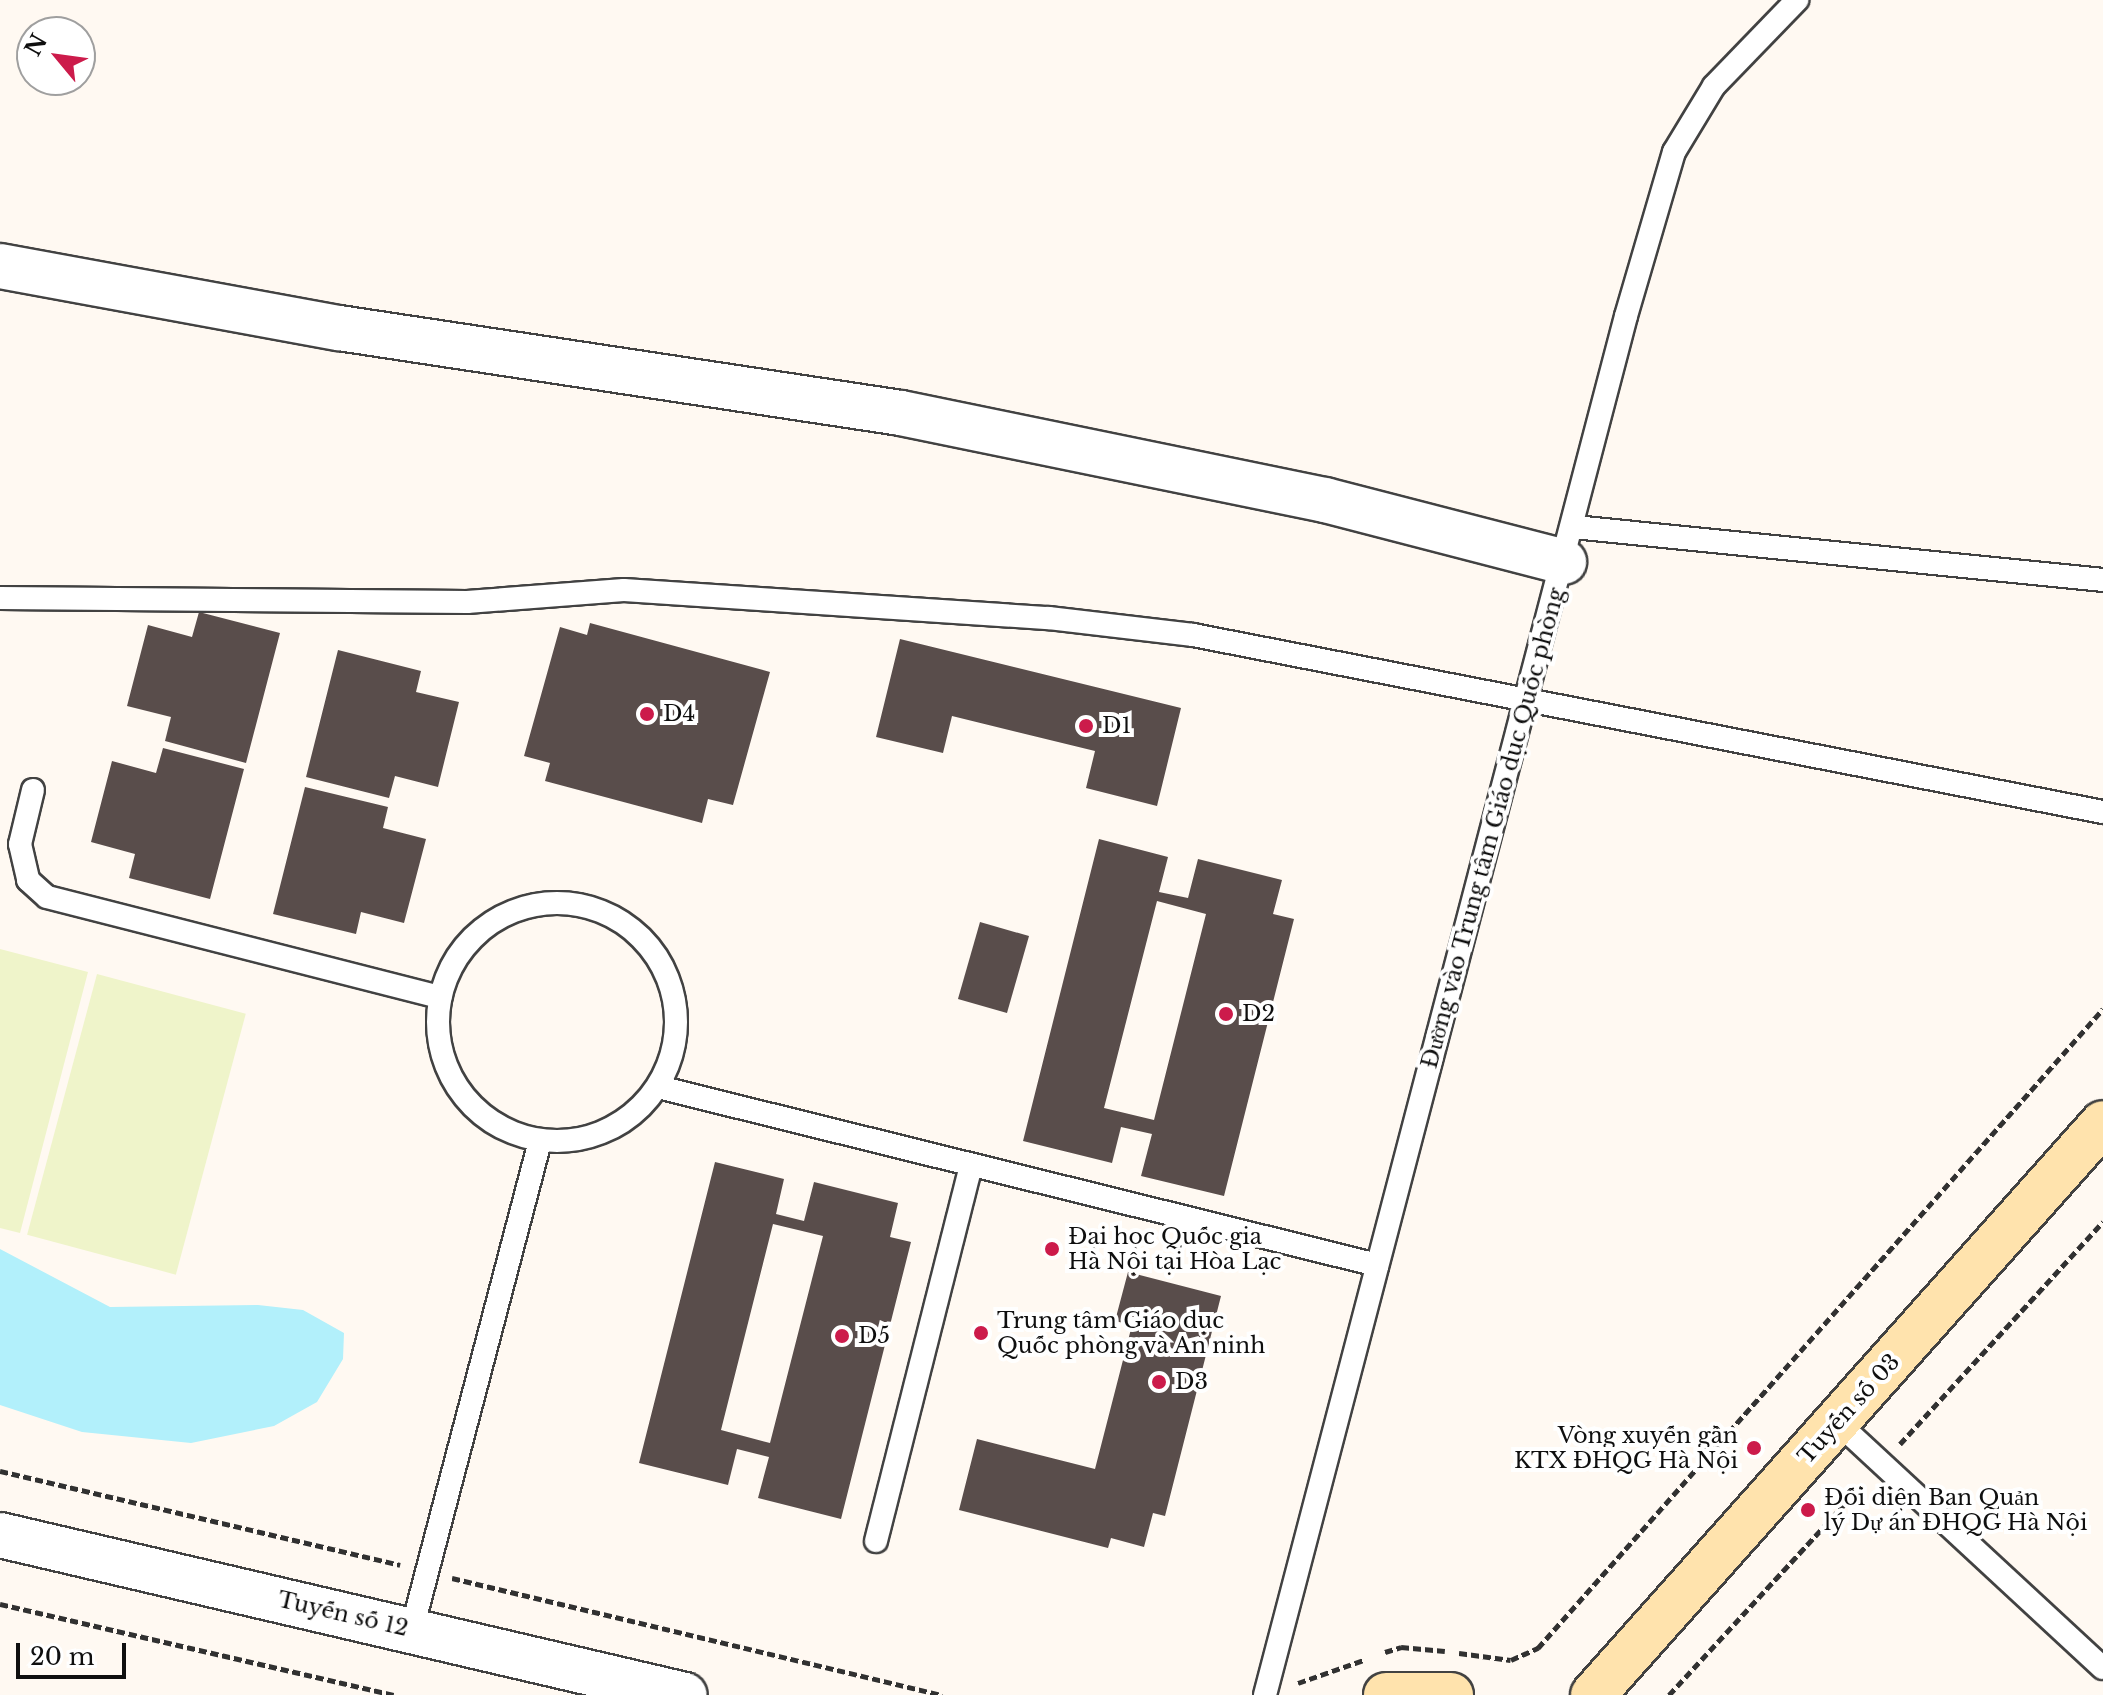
<!DOCTYPE html>
<meta charset="utf-8">
<style>
body{margin:0}
#map{position:relative;width:2103px;height:1695px;overflow:hidden;background:#fff9f2;font-family:"Libre Baskerville",serif}
div>[style]{position:absolute}
.pitch>*{inset:0;background:#eff4ca;transform-origin:0 0}
.water>*{inset:0;background:#b2f0fb}
.building>*{inset:0;background:#594d4b;transform-origin:0 0}
.path>*{height:5px;margin-top:-2.5px;transform-origin:0;background:repeating-linear-gradient(90deg,#313131 0 8px,transparent 0 12px)}
.roads{filter:drop-shadow(2px 0 #424242) drop-shadow(-2px 0 #424242) drop-shadow(0 2px #424242) drop-shadow(0 -2px #424242)}
.lane>*{height:22px;margin:-11px;padding:0 11px;transform-origin:11px;border-radius:11px;background:#fff}
.lane>.ring{margin:-11px;padding:0;box-sizing:content-box;background:none;border:22px solid #fff;border-radius:50%}
.street>*{height:44px;margin:-22px;padding:0 22px;transform-origin:22px;border-radius:22px;background:#fff}
.secondary>*{height:44px;margin:-22px;padding:0 22px;transform-origin:22px;border-radius:22px;background:#ffe3ad}
.dots>*{width:22px;height:22px;translate:-50% -50%;box-sizing:border-box;border:4px solid #fff;border-radius:50%}
span{translate:-50% -50%;white-space:nowrap;text-align:center;line-height:1.15;-webkit-text-stroke:8px #fff;paint-order:stroke}
.poi-label{font-size:22px;color:#0f0f0f}
.left{translate:0 -50%;text-align:left}
.right{translate:-100% -50%;text-align:right}
.street-label{font-size:22px;color:#0f0f0f}
.north{position:absolute;left:16px;top:16px;width:80px;height:80px;box-sizing:border-box;background:#fff;border:2px solid #9f9f9f;border-radius:50%;rotate:299deg;font-size:22px;font-weight:700;line-height:32px;text-align:center;color:#0f0f0f}
.north::after{content:'';display:block;margin:auto;width:28px;height:36px;background:#cc1b4b;clip-path:polygon(50% 0,100% 100%,50% 72%,0 100%)}
.scale{position:absolute;left:16px;top:1643px;width:110px;height:36px;box-sizing:border-box;border:4px solid #0f0f0f;border-top:0;padding-left:10px;font-size:24px;line-height:28px;white-space:nowrap;color:#0f0f0f;-webkit-text-stroke:6px #fff;paint-order:stroke}
</style>
<div id="map">
<div class="pitch">
<i style="clip-path:polygon(0 949px,88px 972px,20px 1233px,0 1228px)"></i>
<i style="left:97px;top:974px;width:154px;height:270px;rotate:15deg"></i>
</div>
<div class="water">
<i style="clip-path:polygon(0 1249px,110px 1307px,258px 1305px,303px 1310px,344px 1333px,343px 1359px,317px 1402px,274px 1426px,191px 1443px,82px 1432px,0 1405px)"></i>
</div>
<div class="building">
<i style="clip-path:polygon(199px 612px,280px 633px,246px 763px,165px 741px,171px 717px,127px 706px,148px 625px,192px 637px)"></i>
<i style="clip-path:polygon(590px 623px,770px 672px,733px 805px,708px 799px,702px 823px,545px 781px,550px 763px,524px 756px,560px 627px,587px 635px)"></i>
<i style="clip-path:polygon(900px 639px,1181px 708px,1157px 806px,1086px 788px,1095px 751px,952px 716px,943px 753px,876px 737px)"></i>
<i style="clip-path:polygon(338px 650px,421px 671px,416px 692px,459px 702px,438px 787px,395px 776px,389px 798px,306px 777px)"></i>
<i style="clip-path:polygon(163px 748px,244px 769px,210px 899px,129px 878px,135px 854px,91px 842px,112px 761px,156px 773px)"></i>
<i style="clip-path:polygon(305px 787px,388px 807px,383px 828px,426px 839px,404px 923px,361px 912px,356px 934px,273px 914px)"></i>
<i style="clip-path:polygon(evenodd,1099px 839px,1168px 857px,1159px 892px,1188px 898px,1198px 859px,1282px 880px,1273px 914px,1294px 919px,1224px 1196px,1141px 1176px,1152px 1134px,1121px 1127px,1112px 1163px,1023px 1141px,1099px 839px,1157px 901px,1206px 914px,1154px 1120px,1104px 1108px,1157px 901px)"></i>
<i style="left:980px;top:922px;width:51px;height:80px;rotate:16deg"></i>
<i style="clip-path:polygon(evenodd,715px 1162px,784px 1179px,776px 1214px,804px 1221px,814px 1182px,898px 1203px,890px 1237px,911px 1242px,841px 1519px,758px 1498px,769px 1457px,737px 1449px,728px 1485px,639px 1463px,715px 1162px,773px 1224px,823px 1236px,770px 1443px,721px 1430px,773px 1224px)"></i>
<i style="clip-path:polygon(1128px 1272px,1221px 1296px,1165px 1516px,1153px 1513px,1144px 1547px,1111px 1538px,1108px 1548px,959px 1510px,977px 1439px,1095px 1469px,1132px 1325px,1115px 1321px)"></i>
</div>
<div class="path">
<i style="left:1900px;top:1444px;width:301px;rotate:-47.6deg"></i>
<i style="left:0;top:1471px;width:411px;rotate:13.2deg"></i>
<i style="left:452px;top:1578px;width:504px;rotate:13.43deg"></i>
<i style="left:0;top:1604px;width:404px;rotate:13deg"></i>
<i style="left:1385px;top:1652px;width:17px;rotate:-17deg"></i>
<i style="left:1401px;top:1647px;width:44px;rotate:5.2deg"></i>
<i style="left:1459px;top:1653px;width:52px;rotate:7.7deg"></i>
<i style="left:1511px;top:1660px;width:30px;rotate:-24deg"></i>
<i style="left:1538px;top:1648px;width:853px;rotate:-48.52deg"></i>
<i style="left:1298px;top:1683px;width:70px;rotate:-19.2deg"></i>
<i style="left:1669px;top:1695px;width:287px;rotate:-47.4deg"></i>
</div>
<div class="roads">
<div class="lane">
<i style="left:1574px;top:527px;width:532px;rotate:5.72deg"></i>
<i style="left:0;top:598px;width:467px;rotate:0.5deg"></i>
<i style="left:467px;top:602px;width:157px;rotate:-4.4deg"></i>
<i style="left:624px;top:590px;width:426px;rotate:3.8deg"></i>
<i style="left:1049px;top:618px;width:145px;rotate:6.7deg"></i>
<i style="left:1193px;top:635px;width:927px;rotate:11.01deg"></i>
<i style="left:33px;top:790px;width:56px;rotate:103.5deg"></i>
<i style="left:20px;top:844px;width:37px;rotate:77deg"></i>
<i style="left:28px;top:880px;width:25px;rotate:42deg"></i>
<i style="left:47px;top:897px;width:406px;rotate:14.3deg"></i>
<i class="ring" style="left:438px;top:903px;width:216px;height:216px"></i>
<i style="left:658px;top:1087px;width:741px;rotate:13.9deg"></i>
<i style="left:1837px;top:1422px;width:362px;rotate:42.8deg"></i>
<i style="left:876px;top:1541px;width:387px;rotate:-75.8deg"></i>
<i style="left:412px;top:1629px;width:505px;rotate:-75.3deg"></i>
<i style="left:1265px;top:1695px;width:1425px;rotate:-75.33deg"></i>
<i style="left:1626px;top:316px;width:171px;rotate:-73.7deg"></i>
<i style="left:1674px;top:152px;width:77px;rotate:-58.8deg"></i>
<i style="left:1714px;top:86px;width:120px;rotate:-46deg"></i>
</div>
<div class="street">
<i style="left:0;top:266px;width:345px;rotate:10.4deg"></i>
<i style="left:339px;top:328px;width:568px;rotate:8.6deg"></i>
<i style="left:901px;top:413px;width:433px;rotate:11.6deg"></i>
<i style="left:1325px;top:500px;width:247px;rotate:14.5deg"></i>
<i style="left:0;top:1535px;width:703px;rotate:13.15deg"></i>
</div>
<div class="secondary">
<i style="left:1386px;top:1695px;width:65px"></i>
<i style="left:1593px;top:1695px;width:766px;rotate:-48.28deg"></i>
</div>
</div>
<div class="dots">
<i style="left:647px;top:714px;background:#cc1b4b"></i>
<i style="left:1086px;top:726px;background:#cc1b4b"></i>
<i style="left:1226px;top:1014px;background:#cc1b4b"></i>
<i style="left:1052px;top:1249px;background:#cc1b4b"></i>
<i style="left:981px;top:1333px;background:#cc1b4b"></i>
<i style="left:842px;top:1336px;background:#cc1b4b"></i>
<i style="left:1159px;top:1382px;background:#cc1b4b"></i>
<i style="left:1754px;top:1448px;background:#cc1b4b"></i>
<i style="left:1808px;top:1510px;background:#cc1b4b"></i>
</div>
<div class="poi-label">
<span class="left" style="left:663px;top:714px">D4</span>
<span class="left" style="left:1102px;top:726px">D1</span>
<span class="left" style="left:1242px;top:1014px">D2</span>
<span class="left" style="left:1068px;top:1249px">Đại học Quốc gia<br>Hà Nội tại Hòa Lạc</span>
<span class="left" style="left:997px;top:1333px">Trung tâm Giáo dục<br>Quốc phòng và An ninh</span>
<span class="left" style="left:858px;top:1336px">D5</span>
<span class="left" style="left:1175px;top:1382px">D3</span>
<span class="right" style="left:1738px;top:1448px">Vòng xuyến gần<br>KTX ĐHQG Hà Nội</span>
<span class="left" style="left:1824px;top:1510px">Đối diện Ban Quản<br>lý Dự án ĐHQG Hà Nội</span>
</div>
<div class="street-label">
<span style="left:1493px;top:828px;rotate:-75deg">Đường vào Trung tâm Giáo dục Quốc phòng</span>
<span style="left:1849px;top:1409px;rotate:-48deg">Tuyến số 03</span>
<span style="left:343px;top:1614px;rotate:13deg">Tuyến số 12</span>
</div>
<div class="north">N</div>
<div class="scale">20 m</div>
</div>
